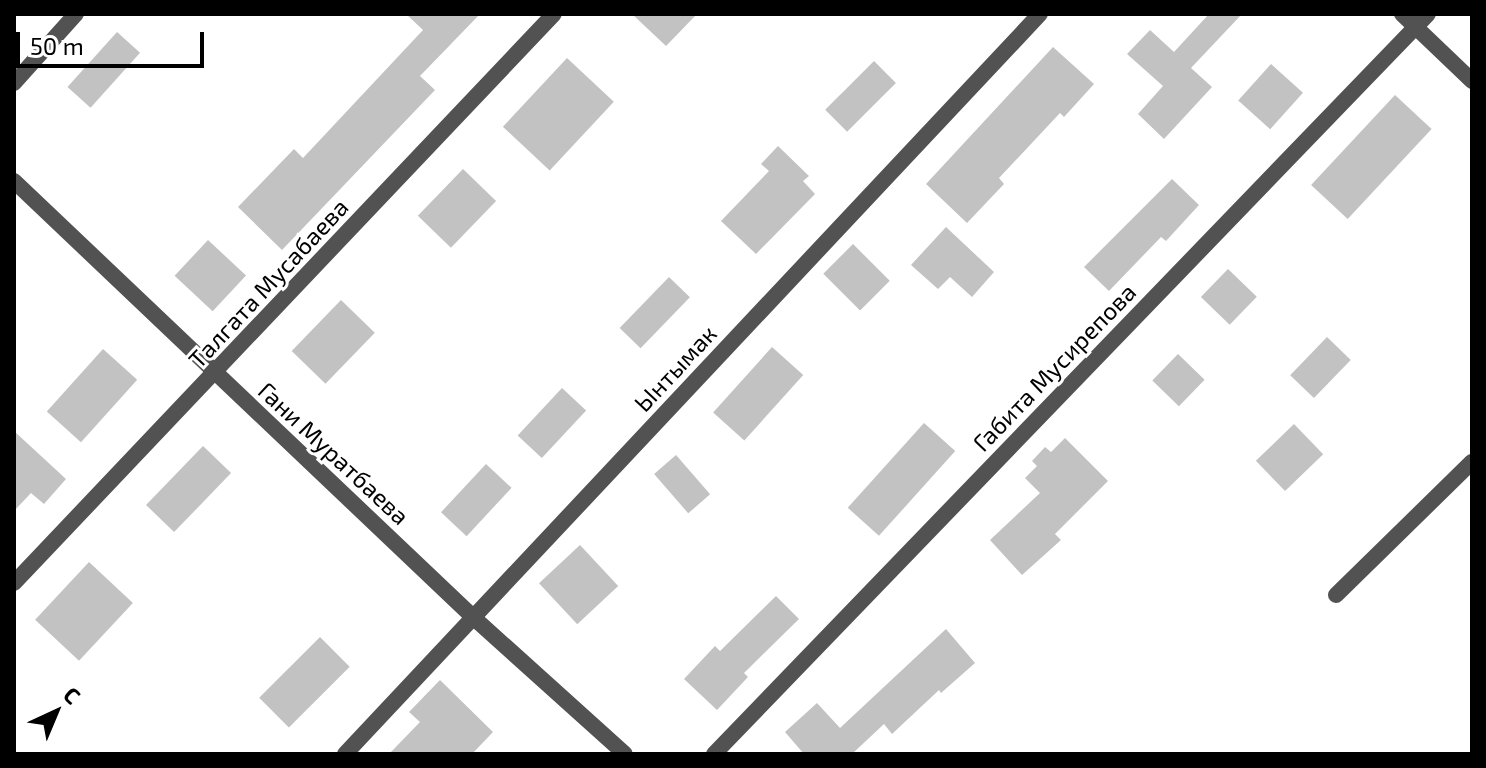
<!DOCTYPE html>
<meta charset="utf-8">
<style>
body{margin:0}
#map{position:relative;width:1486px;height:768px;overflow:hidden;background:#fff;font-family:"Exo 2",sans-serif}
div>[style]{position:absolute}
.building>*{inset:0;background:#c2c2c2;transform-origin:0 0}
.minor>*{height:16px;margin:-8px;padding:0 8px;transform-origin:8px;border-radius:8px;background:#525252}
span{translate:-50% -50%;white-space:nowrap;text-align:center;line-height:1.15;-webkit-text-stroke:6px #fff;paint-order:stroke}
.street-label{font-size:24px;color:#000}
.frame{position:absolute;inset:0;border:16px solid #000;pointer-events:none}
.north{position:absolute;left:16px;top:672px;width:80px;height:80px;-webkit-text-stroke:6px #fff;paint-order:stroke;rotate:44deg;font-size:22px;font-weight:700;line-height:32px;text-align:center;color:#000}
.north::after{content:'';display:block;margin:auto;width:28px;height:36px;background:#000;clip-path:polygon(50% 0,100% 100%,50% 72%,0 100%)}
.scale{position:absolute;left:16px;top:32px;width:188px;height:36px;box-sizing:border-box;border:4px solid #000;border-top:0;padding-left:10px;font-size:24px;line-height:28px;white-space:nowrap;color:#000;-webkit-text-stroke:6px #fff;paint-order:stroke}
</style>
<div id="map">
<div class="building">
<i style="clip-path:polygon(406px 14px,480px 14px,420px 76px,435px 90px,282px 250px,238px 207px,294px 149px,303px 158px,423px 30px)"></i>
<i style="clip-path:polygon(632px 14px,697px 14px,666px 46px)"></i>
<i style="clip-path:polygon(1209px 14px,1242px 14px,1191px 68px,1212px 87px,1164px 139px,1138px 114px,1163px 86px,1127px 54px,1150px 30px,1174px 52px)"></i>
<i style="left:117px;top:32px;width:31px;height:74px;rotate:42deg"></i>
<i style="clip-path:polygon(1053px 47px,1094px 84px,1064px 117px,1060px 113px,999px 178px,1004px 184px,967px 223px,926px 184px)"></i>
<i style="left:567px;top:58px;width:64px;height:94px;rotate:43deg"></i>
<i style="left:874px;top:61px;width:31px;height:69px;rotate:45deg"></i>
<i style="left:1271px;top:64px;width:43px;height:49px;rotate:42deg"></i>
<i style="left:1395px;top:95px;width:50px;height:123px;rotate:43deg"></i>
<i style="clip-path:polygon(778px 146px,809px 176px,803px 181px,815px 194px,756px 254px,721px 221px,769px 171px,761px 164px)"></i>
<i style="left:463px;top:169px;width:46px;height:65px;rotate:44deg"></i>
<i style="clip-path:polygon(1172px 179px,1199px 205px,1166px 241px,1161px 237px,1109px 291px,1084px 267px)"></i>
<i style="clip-path:polygon(946px 227px,994px 272px,972px 297px,950px 277px,938px 289px,911px 265px)"></i>
<i style="left:208px;top:240px;width:52px;height:49px;rotate:43deg"></i>
<i style="left:853px;top:244px;width:52px;height:42px;rotate:45deg"></i>
<i style="left:1228px;top:269px;width:40px;height:39px;rotate:44deg"></i>
<i style="left:669px;top:277px;width:29px;height:71px;rotate:44deg"></i>
<i style="left:341px;top:300px;width:47px;height:71px;rotate:44deg"></i>
<i style="left:1327px;top:337px;width:33px;height:53px;rotate:44deg"></i>
<i style="left:772px;top:347px;width:42px;height:88px;rotate:42deg"></i>
<i style="left:103px;top:349px;width:46px;height:84px;rotate:42deg"></i>
<i style="left:1178px;top:354px;width:37px;height:37px;rotate:44deg"></i>
<i style="left:562px;top:388px;width:33px;height:65px;rotate:43deg"></i>
<i style="left:924px;top:423px;width:42px;height:114px;rotate:42deg"></i>
<i style="left:1294px;top:424px;width:42px;height:53px;rotate:46deg"></i>
<i style="clip-path:polygon(14px 431px,66px 479px,44px 504px,31px 493px,14px 511px)"></i>
<i style="clip-path:polygon(1065px 438px,1108px 481px,1055px 534px,1061px 540px,1022px 575px,990px 540px,1040px 493px,1025px 478px,1037px 466px,1032px 461px,1045px 447px,1051px 452px)"></i>
<i style="left:203px;top:446px;width:39px;height:82px;rotate:44deg"></i>
<i style="left:676px;top:455px;width:52px;height:29px;rotate:49deg"></i>
<i style="left:486px;top:464px;width:35px;height:66px;rotate:43deg"></i>
<i style="left:580px;top:545px;width:56px;height:56px;rotate:47deg"></i>
<i style="left:89px;top:562px;width:60px;height:79px;rotate:43deg"></i>
<i style="clip-path:polygon(776px 596px,799px 619px,744px 673px,748px 677px,717px 710px,684px 679px,715px 646px,720px 651px)"></i>
<i style="clip-path:polygon(946px 629px,975px 663px,941px 693px,939px 690px,892px 734px,884px 724px,852px 754px,804px 754px,785px 732px,817px 703px,840px 728px)"></i>
<i style="left:320px;top:637px;width:42px;height:86px;rotate:45deg"></i>
<i style="clip-path:polygon(440px 680px,493px 732px,472px 754px,389px 754px,420px 722px,409px 712px)"></i>
</div>
<div class="minor">
<i style="left:1402px;top:14px;width:97px;rotate:43.7deg"></i>
<i style="left:14px;top:83px;width:93px;rotate:-48.1deg"></i>
<i style="left:14px;top:181px;width:634px;rotate:43.53deg"></i>
<i style="left:474px;top:618px;width:203px;rotate:42deg"></i>
<i style="left:14px;top:583px;width:784px;rotate:-46.5deg"></i>
<i style="left:1336px;top:595px;width:190px;rotate:-44.4deg"></i>
<i style="left:345px;top:754px;width:1015px;rotate:-46.8deg"></i>
<i style="left:714px;top:754px;width:1028px;rotate:-46.02deg"></i>
</div>
<div class="street-label">
<span style="left:268px;top:283px;rotate:-47deg">Талгата Мусабаева</span>
<span style="left:1054px;top:367px;rotate:-46deg">Габита Мусирепова</span>
<span style="left:675px;top:368px;rotate:-47deg">Ынтымак</span>
<span style="left:334px;top:453px;rotate:43deg">Гани Муратбаева</span>
</div>
<div class="frame"></div>
<div class="north">С</div>
<div class="scale">50 m</div>
</div>
